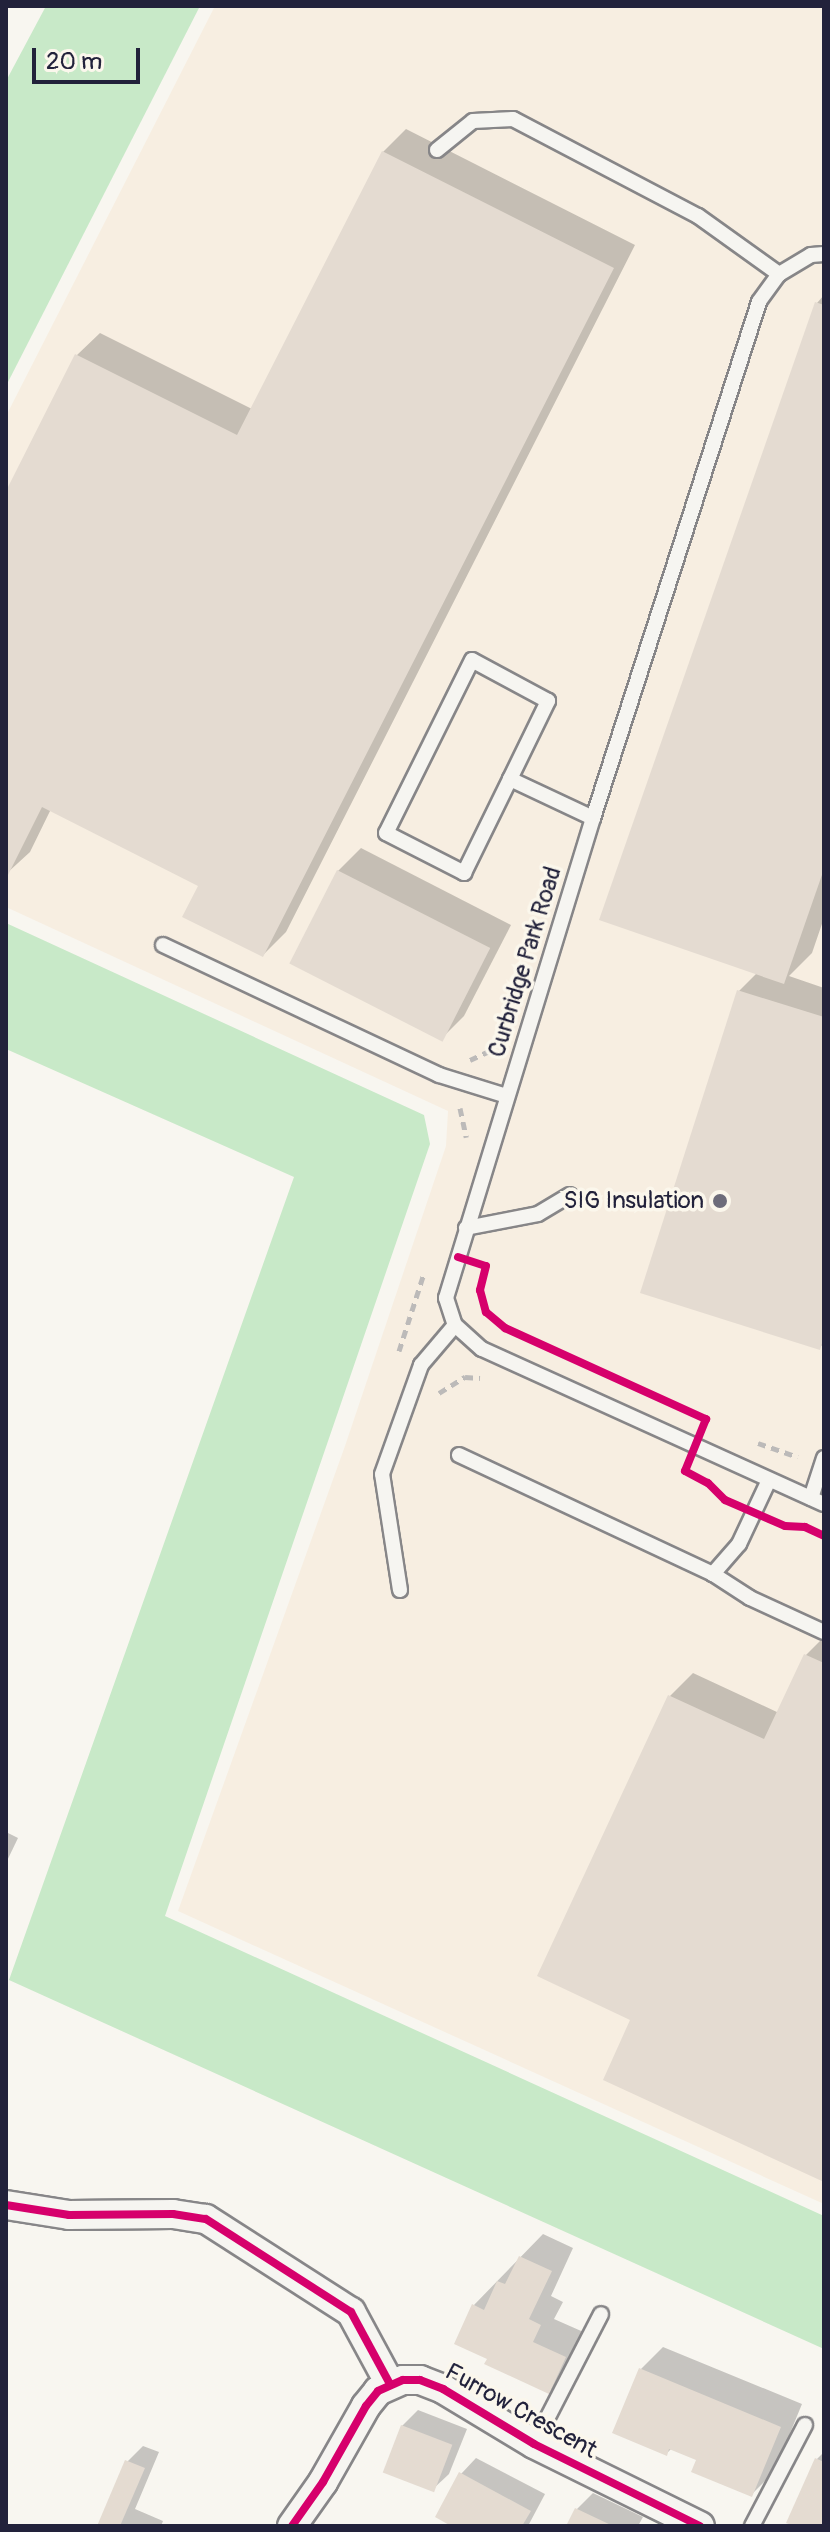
<!DOCTYPE html>
<style>
body{margin:0}
#map{position:relative;width:830px;height:2532px;overflow:hidden;background:#f8f6f0;font-family:Pangolin,sans-serif}
div>[style]{position:absolute}
.built>*{inset:0;background:#f7eee1}
.green>*{inset:0;background:#c8e9c8}
.shadow>*{inset:0;background:#0003}
.building>*{inset:0;background:#e4dbd1;transform-origin:0 0}
.path>*{height:5px;margin-top:-2.5px;transform-origin:0;background:repeating-linear-gradient(90deg,#bcbab9 0 8px,transparent 0 14px)}
.roads{filter:drop-shadow(2px 0 #878688) drop-shadow(-2px 0 #878688) drop-shadow(0 2px #878688) drop-shadow(0 -2px #878688)}
.lane>*{height:14px;margin:-7px;padding:0 7px;transform-origin:7px;border-radius:7px;background:#f6f5f1}
.street>*{height:28px;margin:-14px;padding:0 14px;transform-origin:14px;border-radius:14px;background:#f6f5f1}
.cycleway>*{height:8px;margin:-4px;padding:0 4px;transform-origin:4px;border-radius:4px;background:#d6006c}
.dots>*{width:22px;height:22px;translate:-50% -50%;box-sizing:border-box;border:4px solid #fbf7ec;border-radius:50%}
span{translate:-50% -50%;white-space:nowrap;text-align:center;line-height:1.15;-webkit-text-stroke:7px #fbf7ec;paint-order:stroke}
.street-label{font-size:24px;color:#22223b}
.poi-label{font-size:24px;color:#22223b}
.right{translate:-100% -50%;text-align:right}
.frame{position:absolute;inset:0;border:8px solid #22223b;pointer-events:none}
.scale{position:absolute;left:32px;top:48px;width:108px;height:36px;box-sizing:border-box;border:4px solid #22223b;border-top:0;padding-left:10px;font-size:24px;line-height:28px;white-space:nowrap;color:#22223b;-webkit-text-stroke:6px #fbf7ec;paint-order:stroke}
</style>
<div id="map">
<div class="built">
<i style="clip-path:polygon(215px 6px,824px 6px,824px 2204px,178px 1911px,345px 1446px,446px 1146px,448px 1111px,6px 907px,6px 416px)"></i>
</div>
<div class="green">
<i style="clip-path:polygon(46px 6px,200px 6px,6px 386px,6px 81px)"></i>
<i style="clip-path:polygon(6px 923px,424px 1115px,430px 1144px,165px 1916px,824px 2216px,824px 2349px,9px 1980px,294px 1177px,6px 1049px)"></i>
</div>
<div class="shadow">
<i style="clip-path:polygon(406px 129px,635px 245px,286px 932px,263px 955px,201px 885px,51px 809px,30px 852px,6px 874px,6px 496px,77px 355px,100px 333px,252px 409px,383px 152px)"></i>
<i style="clip-path:polygon(824px 295px,824px 918px,812px 953px,789px 976px,824px 988px,824px 1343px,819px 1348px,739px 991px,757px 973px,817px 303px)"></i>
<i style="clip-path:polygon(361px 848px,511px 925px,464px 1016px,441px 1039px,338px 871px)"></i>
<i style="clip-path:polygon(824px 1637px,824px 2180px,633px 2019px,670px 1696px,693px 1673px,779px 1713px,806px 1655px)"></i>
<i style="clip-path:polygon(6px 1832px,18px 1838px,6px 1863px)"></i>
<i style="clip-path:polygon(543px 2234px,573px 2248px,551px 2296px,563px 2302px,554px 2319px,588px 2334px,572px 2369px,549px 2392px,490px 2358px,474px 2305px)"></i>
<i style="clip-path:polygon(663px 2347px,802px 2404px,774px 2472px,751px 2495px,699px 2459px,672px 2448px,667px 2453px,640px 2370px)"></i>
<i style="clip-path:polygon(418px 2410px,467px 2429px,449px 2474px,433px 2489px,402px 2426px)"></i>
<i style="clip-path:polygon(143px 2446px,159px 2452px,135px 2509px,163px 2521px,161px 2526px,99px 2526px,127px 2462px)"></i>
<i style="clip-path:polygon(824px 2452px,824px 2526px,799px 2526px,817px 2459px)"></i>
<i style="clip-path:polygon(476px 2458px,545px 2494px,528px 2526px,456px 2526px,461px 2474px)"></i>
<i style="clip-path:polygon(593px 2493px,643px 2517px,638px 2526px,568px 2526px,577px 2509px)"></i>
</div>
<div class="building">
<i style="clip-path:polygon(382px 151px,614px 268px,263px 957px,182px 917px,198px 886px,42px 807px,6px 879px,6px 491px,75px 354px,237px 435px)"></i>
<i style="clip-path:polygon(815px 302px,824px 305px,824px 869px,784px 984px,599px 920px)"></i>
<i style="left:337px;top:870px;width:172px;height:105px;rotate:27deg"></i>
<i style="clip-path:polygon(737px 990px,824px 1017px,824px 1337px,820px 1350px,640px 1293px)"></i>
<i style="clip-path:polygon(804px 1654px,824px 1663px,824px 2182px,603px 2080px,630px 2020px,537px 1976px,668px 1695px,764px 1739px)"></i>
<i style="clip-path:polygon(519px 2256px,552px 2271px,529px 2319px,541px 2325px,533px 2342px,566px 2357px,549px 2394px,484px 2364px,487px 2359px,454px 2344px,472px 2304px,484px 2310px,497px 2281px,505px 2284px)"></i>
<i style="clip-path:polygon(639px 2368px,781px 2427px,752px 2497px,691px 2472px,696px 2460px,669px 2449px,667px 2456px,612px 2433px)"></i>
<i style="left:401px;top:2425px;width:55px;height:51px;rotate:21deg"></i>
<i style="clip-path:polygon(815px 2458px,824px 2462px,824px 2526px,794px 2526px,786px 2523px)"></i>
<i style="clip-path:polygon(125px 2460px,145px 2468px,120px 2526px,97px 2526px)"></i>
<i style="clip-path:polygon(459px 2472px,531px 2511px,522px 2526px,451px 2526px,435px 2517px)"></i>
<i style="clip-path:polygon(575px 2508px,613px 2526px,566px 2526px)"></i>
</div>
<div class="path">
<i style="left:470px;top:1060px;width:21px;rotate:-25deg"></i>
<i style="left:489px;top:1051px;width:14px;rotate:-54deg"></i>
<i style="left:460px;top:1108px;width:30px;rotate:78deg"></i>
<i style="left:399px;top:1351px;width:82px;rotate:-72.2deg"></i>
<i style="left:439px;top:1393px;width:31px;rotate:-32deg"></i>
<i style="left:465px;top:1377px;width:15px;rotate:4deg"></i>
<i style="left:758px;top:1443px;width:42px;rotate:19.3deg"></i>
</div>
<div class="roads">
<div class="lane">
<i style="left:437px;top:150px;width:46px;rotate:-38.9deg"></i>
<i style="left:473px;top:121px;width:40px;rotate:-2.9deg"></i>
<i style="left:513px;top:119px;width:209px;rotate:27.7deg"></i>
<i style="left:698px;top:216px;width:100px;rotate:35.6deg"></i>
<i style="left:824px;top:254px;width:13px;rotate:176deg"></i>
<i style="left:811px;top:255px;width:37px;rotate:149deg"></i>
<i style="left:779px;top:274px;width:34px;rotate:126deg"></i>
<i style="left:759px;top:302px;width:542px;rotate:107.83deg"></i>
<i style="left:593px;top:818px;width:502px;rotate:107.03deg"></i>
<i style="left:446px;top:1298px;width:28px;rotate:72deg"></i>
<i style="left:455px;top:1325px;width:36px;rotate:42deg"></i>
<i style="left:482px;top:1349px;width:375px;rotate:24.4deg"></i>
<i style="left:510px;top:779px;width:87px;rotate:-64deg"></i>
<i style="left:548px;top:701px;width:86px;rotate:-151.7deg"></i>
<i style="left:472px;top:660px;width:193px;rotate:116.4deg"></i>
<i style="left:386px;top:833px;width:88px;rotate:27.1deg"></i>
<i style="left:464px;top:873px;width:105px;rotate:-63.9deg"></i>
<i style="left:510px;top:779px;width:92px;rotate:25.2deg"></i>
<i style="left:163px;top:945px;width:305px;rotate:25.2deg"></i>
<i style="left:439px;top:1075px;width:71px;rotate:17.2deg"></i>
<i style="left:466px;top:1228px;width:73px;rotate:-11deg"></i>
<i style="left:538px;top:1214px;width:37px;rotate:-31deg"></i>
<i style="left:459px;top:1455px;width:280px;rotate:25.1deg"></i>
<i style="left:769px;top:1480px;width:71px;rotate:115.1deg"></i>
<i style="left:739px;top:1544px;width:40px;rotate:131deg"></i>
<i style="left:713px;top:1574px;width:44px;rotate:33deg"></i>
<i style="left:750px;top:1598px;width:81px;rotate:24.7deg"></i>
<i style="left:811px;top:1498px;width:42px;rotate:-72deg"></i>
<i style="left:400px;top:1590px;width:117px;rotate:-98.8deg"></i>
<i style="left:382px;top:1474px;width:116px;rotate:-70.3deg"></i>
<i style="left:421px;top:1365px;width:52px;rotate:-49.6deg"></i>
<i style="left:534px;top:2444px;width:146px;rotate:-62.7deg"></i>
<i style="left:752px;top:2526px;width:114px;rotate:-62.3deg"></i>
</div>
<div class="street">
<i style="left:6px;top:2205px;width:64px;rotate:9deg"></i>
<i style="left:69px;top:2215px;width:104px;rotate:-0.6deg"></i>
<i style="left:173px;top:2214px;width:33px;rotate:9deg"></i>
<i style="left:206px;top:2219px;width:172px;rotate:32.7deg"></i>
<i style="left:351px;top:2312px;width:82px;rotate:61.6deg"></i>
<i style="left:292px;top:2526px;width:54px;rotate:-54.8deg"></i>
<i style="left:323px;top:2482px;width:87px;rotate:-60.5deg"></i>
<i style="left:366px;top:2406px;width:19px;rotate:-51deg"></i>
<i style="left:378px;top:2391px;width:27px;rotate:-24deg"></i>
<i style="left:403px;top:2380px;width:17px"></i>
<i style="left:420px;top:2380px;width:25px;rotate:21deg"></i>
<i style="left:443px;top:2389px;width:106px;rotate:31.1deg"></i>
<i style="left:534px;top:2444px;width:185px;rotate:26.3deg"></i>
</div>
</div>
<div class="cycleway">
<i style="left:458px;top:1257px;width:29px;rotate:18deg"></i>
<i style="left:486px;top:1266px;width:25px;rotate:104deg"></i>
<i style="left:480px;top:1290px;width:23px;rotate:75deg"></i>
<i style="left:486px;top:1312px;width:25px;rotate:40deg"></i>
<i style="left:505px;top:1328px;width:221px;rotate:24.4deg"></i>
<i style="left:706px;top:1419px;width:56px;rotate:112deg"></i>
<i style="left:685px;top:1471px;width:26px;rotate:28deg"></i>
<i style="left:708px;top:1483px;width:24px;rotate:45deg"></i>
<i style="left:725px;top:1500px;width:65px;rotate:23.4deg"></i>
<i style="left:785px;top:1526px;width:20px;rotate:3deg"></i>
<i style="left:805px;top:1527px;width:21px;rotate:25deg"></i>
<i style="left:6px;top:2205px;width:64px;rotate:9deg"></i>
<i style="left:69px;top:2215px;width:104px;rotate:-0.6deg"></i>
<i style="left:173px;top:2214px;width:33px;rotate:9deg"></i>
<i style="left:206px;top:2219px;width:172px;rotate:32.7deg"></i>
<i style="left:351px;top:2312px;width:82px;rotate:61.6deg"></i>
<i style="left:292px;top:2526px;width:54px;rotate:-54.8deg"></i>
<i style="left:323px;top:2482px;width:87px;rotate:-60.5deg"></i>
<i style="left:366px;top:2406px;width:19px;rotate:-51deg"></i>
<i style="left:378px;top:2391px;width:27px;rotate:-24deg"></i>
<i style="left:403px;top:2380px;width:17px"></i>
<i style="left:420px;top:2380px;width:25px;rotate:21deg"></i>
<i style="left:443px;top:2389px;width:106px;rotate:31.1deg"></i>
<i style="left:534px;top:2444px;width:185px;rotate:26.3deg"></i>
</div>
<div class="dots">
<i style="left:720px;top:1201px;background:#6d6c7a"></i>
</div>
<div class="street-label">
<span style="left:525px;top:962px;rotate:-73deg">Curbridge Park Road</span>
<span style="left:521px;top:2411px;rotate:29deg">Furrow Crescent</span>
</div>
<div class="poi-label">
<span class="right" style="left:704px;top:1201px">SIG Insulation</span>
</div>
<div class="frame"></div>
<div class="scale">20 m</div>
</div>
